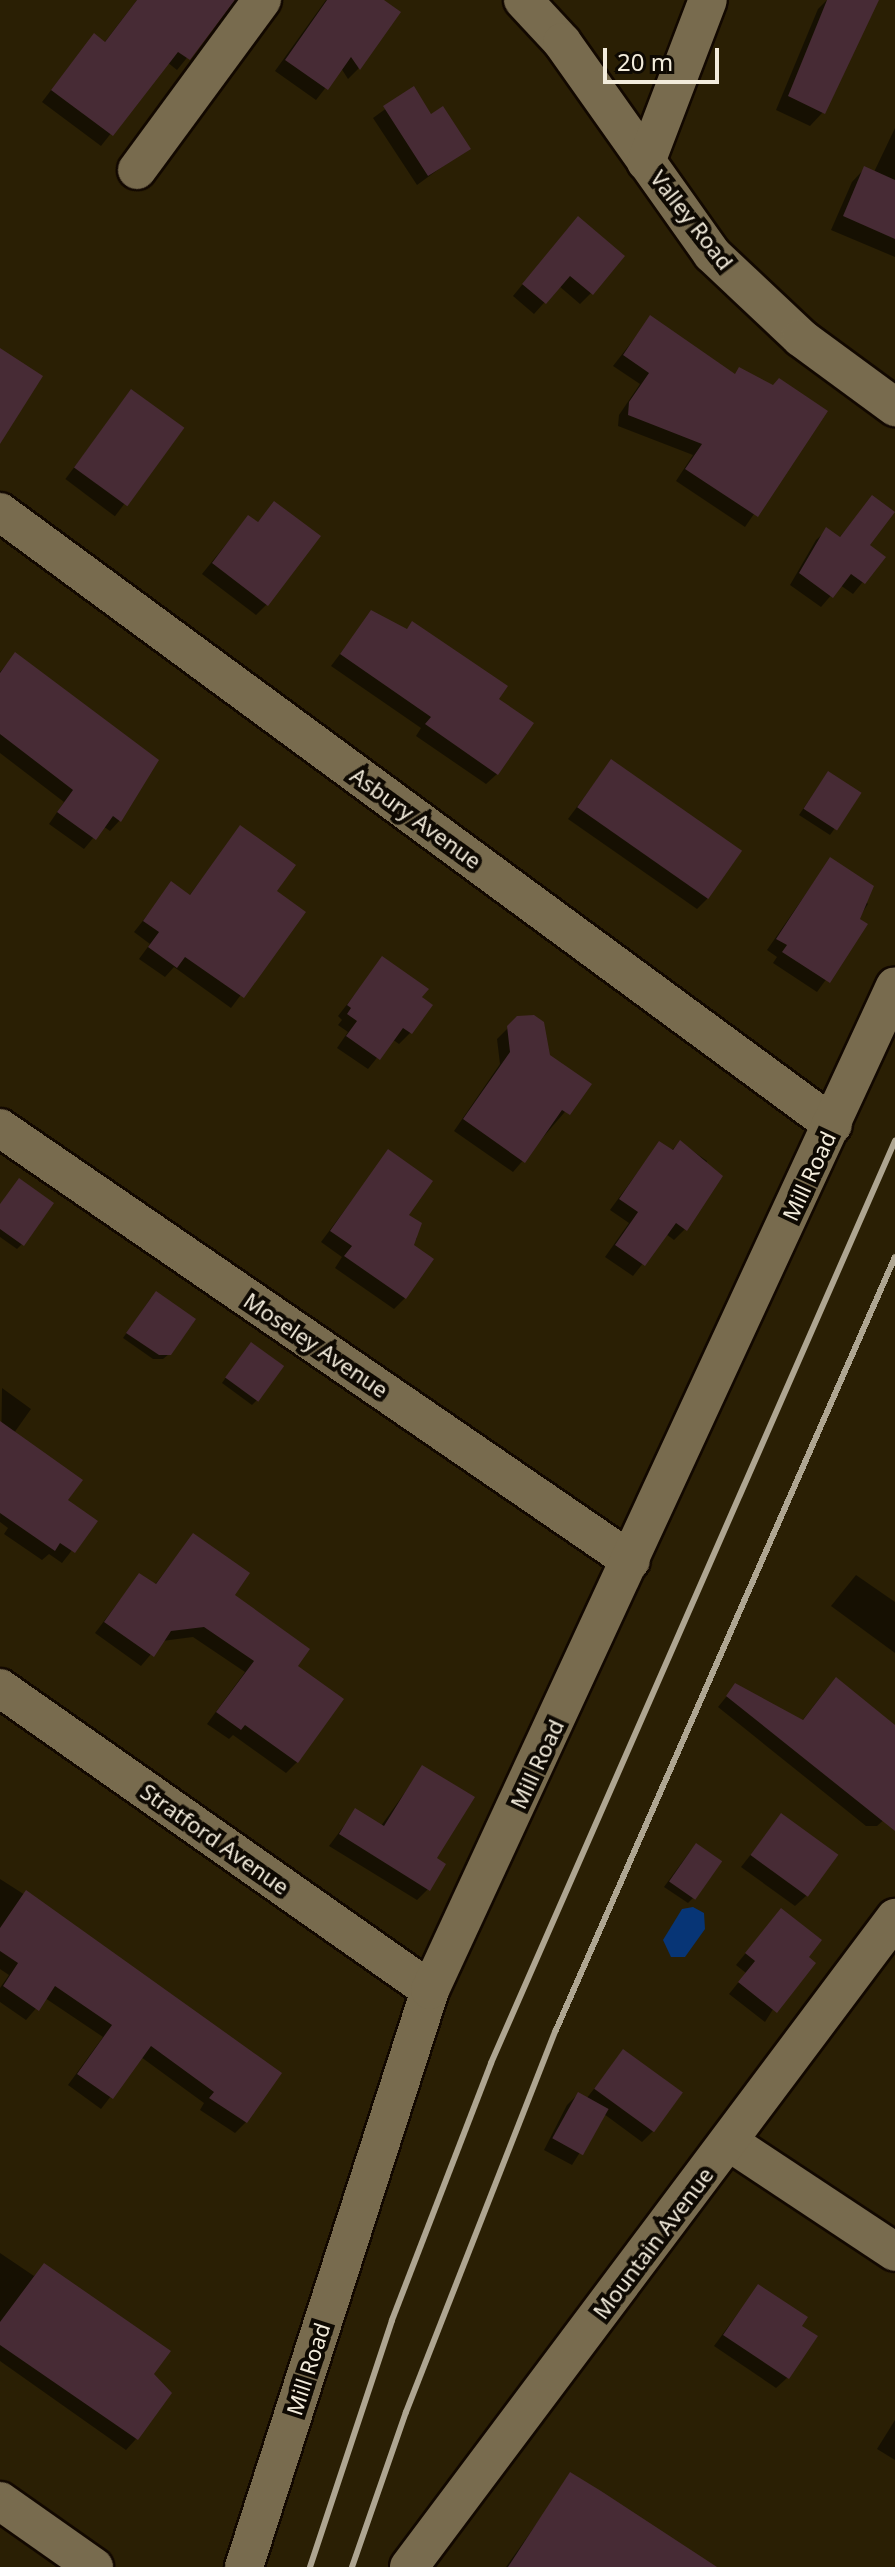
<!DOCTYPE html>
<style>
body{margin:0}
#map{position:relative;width:895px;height:2567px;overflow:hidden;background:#2a1f04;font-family:"Noto Sans",sans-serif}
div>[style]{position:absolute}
.water>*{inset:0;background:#073576}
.shadow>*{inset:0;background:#0007;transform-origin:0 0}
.building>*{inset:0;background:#472b35;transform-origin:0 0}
.roads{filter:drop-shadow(2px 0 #120800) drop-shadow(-2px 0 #120800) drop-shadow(0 2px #120800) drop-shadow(0 -2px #120800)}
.minor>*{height:38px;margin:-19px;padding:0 19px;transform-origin:19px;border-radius:19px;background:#786b4e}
.rail>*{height:6px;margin:-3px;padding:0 3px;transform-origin:3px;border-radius:3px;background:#aea591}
span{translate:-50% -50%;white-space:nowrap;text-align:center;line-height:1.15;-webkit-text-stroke:8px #0e0902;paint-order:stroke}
.street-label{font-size:22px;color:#f3ecdc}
.scale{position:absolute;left:603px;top:48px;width:116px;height:36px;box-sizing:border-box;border:4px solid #f3ecdc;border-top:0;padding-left:10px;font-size:24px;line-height:28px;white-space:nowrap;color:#f3ecdc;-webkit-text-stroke:6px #0e0902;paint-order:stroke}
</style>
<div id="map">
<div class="water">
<i style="clip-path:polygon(693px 1907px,704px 1913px,705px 1929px,685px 1957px,671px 1957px,663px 1940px,682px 1909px)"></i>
</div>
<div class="shadow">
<i style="clip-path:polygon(137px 0,234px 0,177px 70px,167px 62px,101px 146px,42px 102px,84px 47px,94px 36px,104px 43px)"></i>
<i style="clip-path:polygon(326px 0,381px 0,398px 12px,358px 69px,348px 79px,341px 68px,316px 100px,275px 71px)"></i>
<i style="clip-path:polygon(827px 0,877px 0,823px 112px,810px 126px,776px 110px,818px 9px)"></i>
<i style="clip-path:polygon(413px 89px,431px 116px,468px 148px,417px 185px,373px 118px)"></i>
<i style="clip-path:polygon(895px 128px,895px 257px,831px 230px,852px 182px,865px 168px,874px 172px)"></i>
<i style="clip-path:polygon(567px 230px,591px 293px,580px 304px,559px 286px,534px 314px,513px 296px)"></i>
<i style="clip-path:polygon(651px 317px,734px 376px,825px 411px,745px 527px,676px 481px,693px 455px,618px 426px,619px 415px,640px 384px,613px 366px)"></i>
<i style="left:131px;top:392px;width:62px;height:109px;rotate:37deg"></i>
<i style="clip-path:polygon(872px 497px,868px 546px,883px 557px,853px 594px,840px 585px,821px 607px,790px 585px,816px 540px,827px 530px,839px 538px)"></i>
<i style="clip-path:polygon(274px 504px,267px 604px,256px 615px,202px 574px,248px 517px,257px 523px)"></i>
<i style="clip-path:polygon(371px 613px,496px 699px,497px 774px,486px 784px,416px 736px,421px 728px,331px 666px)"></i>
<i style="clip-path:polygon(15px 655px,120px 820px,110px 831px,103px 826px,84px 849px,49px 824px,64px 802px,0 753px,0 672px)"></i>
<i style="clip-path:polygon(611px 761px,708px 898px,697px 909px,568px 819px)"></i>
<i style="clip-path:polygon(824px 778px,859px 794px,830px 835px,799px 815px)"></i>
<i style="clip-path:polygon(240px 828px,274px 892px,303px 912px,231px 1008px,174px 967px,165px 977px,139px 959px,150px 944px,134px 932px,172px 884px,189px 896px)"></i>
<i style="clip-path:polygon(830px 859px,868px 904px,858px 919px,866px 924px,817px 992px,773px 963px,777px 957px,767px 950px)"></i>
<i style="clip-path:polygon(383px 958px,430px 1005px,410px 1033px,399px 1044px,392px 1039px,368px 1069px,337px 1048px,348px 1032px,338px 1025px,342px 1020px,338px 1016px)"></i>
<i style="clip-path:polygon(518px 1018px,548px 1056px,589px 1084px,513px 1172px,454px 1131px,500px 1064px,497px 1039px)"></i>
<i style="clip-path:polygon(680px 1142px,707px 1161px,685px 1229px,674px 1240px,666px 1234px,633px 1276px,605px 1257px,629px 1223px,610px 1210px,659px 1143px,671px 1151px)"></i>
<i style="clip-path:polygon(388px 1152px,411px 1234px,417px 1238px,411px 1246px,405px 1298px,394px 1309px,335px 1268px,342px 1257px,321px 1242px)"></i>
<i style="clip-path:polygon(0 1205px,22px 1244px,17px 1249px,0 1237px)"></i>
<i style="clip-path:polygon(151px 1298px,169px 1354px,163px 1359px,153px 1359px,123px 1338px)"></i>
<i style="clip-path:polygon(246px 1349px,257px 1400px,252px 1405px,222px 1383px)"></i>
<i style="clip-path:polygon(2px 1388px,31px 1409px,14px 1433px,66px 1500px,95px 1521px,62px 1563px,49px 1554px,42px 1560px,4px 1534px,8px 1528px,0 1522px)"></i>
<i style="clip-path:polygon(193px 1535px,232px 1595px,295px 1666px,297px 1762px,286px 1773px,233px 1735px,229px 1739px,207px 1724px,245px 1672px,193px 1637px,162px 1641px,141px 1666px,95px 1633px,139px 1575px,154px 1586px)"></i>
<i style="clip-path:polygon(856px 1575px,895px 1602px,895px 1653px,831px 1606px)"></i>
<i style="clip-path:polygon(735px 1686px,802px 1721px,826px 1690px,895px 1727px,895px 1806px,888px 1816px,877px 1826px,866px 1826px,718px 1707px)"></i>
<i style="clip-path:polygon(423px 1767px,428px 1889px,417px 1900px,329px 1846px,355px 1811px,381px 1826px)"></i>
<i style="clip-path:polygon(781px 1816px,806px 1896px,795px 1906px,741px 1867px)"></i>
<i style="clip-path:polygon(691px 1850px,693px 1898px,688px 1903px,664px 1887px)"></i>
<i style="clip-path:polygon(0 1879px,83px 1932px,246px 2122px,235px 2133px,200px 2110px,204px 2103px,141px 2057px,101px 2109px,68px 2085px,103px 2037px,45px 1998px,26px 2020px,0 2002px,0 1988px,9px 1975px,0 1969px)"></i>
<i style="clip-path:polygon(781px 1910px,806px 1957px,765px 2022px,729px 1994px,746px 1973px,736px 1965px)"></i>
<i style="clip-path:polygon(623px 2052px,681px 2092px,653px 2131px,642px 2142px,604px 2114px,572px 2165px,544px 2150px,567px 2105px,578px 2094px,586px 2099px)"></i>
<i style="clip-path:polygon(0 2253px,34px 2276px,44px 2266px,136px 2439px,126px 2450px,0 2361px)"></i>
<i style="clip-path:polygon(758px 2286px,800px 2326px,787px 2378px,776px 2388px,714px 2346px)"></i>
<i style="clip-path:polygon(895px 2420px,895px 2460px,877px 2449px)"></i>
<i style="clip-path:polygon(571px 2475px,714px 2567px,506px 2567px)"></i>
</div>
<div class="building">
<i style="clip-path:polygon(137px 0,235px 0,190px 60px,178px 52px,113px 136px,51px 90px,94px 33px,105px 42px)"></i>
<i style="clip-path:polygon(327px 0,384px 0,401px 12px,360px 70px,351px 57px,328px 90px,285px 60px)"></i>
<i style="clip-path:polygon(827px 0,879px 0,825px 114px,788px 96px)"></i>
<i style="clip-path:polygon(414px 86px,431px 114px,443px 106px,471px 149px,428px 176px,383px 106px)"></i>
<i style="clip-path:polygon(864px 166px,895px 180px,895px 239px,843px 216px)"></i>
<i style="clip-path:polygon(578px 216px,625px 256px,593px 295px,570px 276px,546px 304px,522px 284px)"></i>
<i style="clip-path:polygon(650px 315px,735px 374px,739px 367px,773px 385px,779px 378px,828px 411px,758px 517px,685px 469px,702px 444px,628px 415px,629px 402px,649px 373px,623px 355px)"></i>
<i style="clip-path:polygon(0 348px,43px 376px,0 444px)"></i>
<i style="left:131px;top:389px;width:66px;height:97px;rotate:36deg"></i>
<i style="clip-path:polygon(872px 495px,895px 512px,870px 545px,886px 557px,865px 584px,851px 574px,833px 598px,799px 573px,826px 527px,840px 537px)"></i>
<i style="clip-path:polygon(274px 501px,321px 536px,268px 606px,212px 563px,248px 515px,258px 522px)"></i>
<i style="clip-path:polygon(371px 610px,407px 629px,412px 621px,508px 686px,499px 699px,534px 723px,498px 775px,425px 724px,431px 717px,340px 654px)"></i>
<i style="clip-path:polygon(15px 652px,159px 760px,121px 822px,113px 816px,96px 840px,57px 812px,73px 790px,0 734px,0 673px)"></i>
<i style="left:611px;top:759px;width:160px;height:59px;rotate:35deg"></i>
<i style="left:828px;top:771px;width:40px;height:45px;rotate:33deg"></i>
<i style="clip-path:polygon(240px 825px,296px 865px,277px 891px,306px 912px,244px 998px,185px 957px,177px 968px,148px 947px,159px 932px,143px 921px,171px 881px,190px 895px)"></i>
<i style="clip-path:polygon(830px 857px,874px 886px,860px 919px,868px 924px,830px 983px,782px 952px,787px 945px,776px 939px)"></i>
<i style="clip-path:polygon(382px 956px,429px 989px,422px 997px,433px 1005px,412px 1034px,403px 1028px,380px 1060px,346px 1036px,357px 1021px,347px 1014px,351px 1008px,347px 1005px)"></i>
<i style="clip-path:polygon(534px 1015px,544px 1022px,550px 1055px,592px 1084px,570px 1115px,562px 1110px,525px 1163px,463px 1119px,510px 1052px,507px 1026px,517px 1016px)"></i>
<i style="clip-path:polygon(680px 1140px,723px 1176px,687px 1231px,676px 1223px,645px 1266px,615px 1245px,638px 1212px,619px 1199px,659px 1141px,673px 1150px)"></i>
<i style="clip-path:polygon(388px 1149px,433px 1181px,409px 1215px,422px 1223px,414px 1245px,434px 1259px,406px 1299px,344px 1256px,352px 1246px,330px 1231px)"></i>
<i style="clip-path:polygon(19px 1178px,54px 1203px,24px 1246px,0 1229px,0 1204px)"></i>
<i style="clip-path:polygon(156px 1291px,196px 1319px,171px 1355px,159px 1355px,126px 1333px)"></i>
<i style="left:251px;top:1342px;width:41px;height:44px;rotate:36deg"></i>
<i style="clip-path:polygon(0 1421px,83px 1480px,68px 1500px,98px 1521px,75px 1553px,60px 1543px,55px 1551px,0 1513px)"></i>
<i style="clip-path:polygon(193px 1533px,250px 1573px,235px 1595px,310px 1649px,298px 1666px,344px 1699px,298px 1763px,245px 1725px,241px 1730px,216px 1712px,254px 1661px,204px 1627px,171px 1631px,154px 1657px,104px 1622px,139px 1573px,156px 1584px)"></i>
<i style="clip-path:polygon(836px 1677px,895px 1725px,895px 1831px,726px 1696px,735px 1683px,803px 1720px)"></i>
<i style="clip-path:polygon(422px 1765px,475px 1797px,437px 1858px,446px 1864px,430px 1891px,339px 1834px,355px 1808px,384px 1826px)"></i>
<i style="left:781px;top:1813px;width:71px;height:52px;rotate:36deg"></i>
<i style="left:696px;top:1843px;width:32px;height:47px;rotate:35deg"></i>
<i style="clip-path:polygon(26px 1890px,282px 2073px,247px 2123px,209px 2098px,214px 2092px,151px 2046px,113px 2099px,77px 2074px,112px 2025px,55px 1986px,39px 2011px,3px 1986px,18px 1963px,0 1951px,0 1928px)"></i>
<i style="clip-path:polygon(781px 1908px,822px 1940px,809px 1957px,816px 1963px,777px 2013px,738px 1982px,755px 1961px,745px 1953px)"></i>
<i style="left:623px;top:2049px;width:74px;height:49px;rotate:36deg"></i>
<i style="left:578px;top:2092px;width:35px;height:53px;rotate:29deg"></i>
<i style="clip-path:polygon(44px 2263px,171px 2351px,154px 2374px,172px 2393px,138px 2440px,0 2345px,0 2322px)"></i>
<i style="clip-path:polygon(758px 2284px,808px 2317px,802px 2326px,818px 2336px,789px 2379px,723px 2335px)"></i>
<i style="clip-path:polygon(570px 2472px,601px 2491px,717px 2567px,508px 2567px)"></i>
</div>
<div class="roads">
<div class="minor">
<i style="left:523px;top:0;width:57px;rotate:47.1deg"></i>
<i style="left:562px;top:42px;width:260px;rotate:54.7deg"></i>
<i style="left:712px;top:254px;width:122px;rotate:43.3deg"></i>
<i style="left:801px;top:338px;width:117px;rotate:36.3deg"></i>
<i style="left:646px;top:162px;width:173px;rotate:-69.1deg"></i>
<i style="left:137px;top:170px;width:211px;rotate:-53.7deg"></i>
<i style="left:0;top:512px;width:1034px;rotate:36.35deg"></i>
<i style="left:0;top:1128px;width:765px;rotate:34.46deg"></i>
<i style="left:0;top:1688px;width:525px;rotate:35.08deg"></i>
<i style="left:729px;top:2142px;width:199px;rotate:33.5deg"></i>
<i style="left:0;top:2501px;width:115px;rotate:35.1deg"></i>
<i style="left:244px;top:2567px;width:606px;rotate:-72.13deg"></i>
<i style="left:430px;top:1990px;width:1106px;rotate:-65.15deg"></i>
<i style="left:409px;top:2567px;width:811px;rotate:-53.17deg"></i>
</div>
</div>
<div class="rail">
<i style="left:310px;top:2567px;width:260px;rotate:-71.6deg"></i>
<i style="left:392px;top:2320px;width:275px;rotate:-68.9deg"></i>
<i style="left:491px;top:2063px;width:1007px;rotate:-66.34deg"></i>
<i style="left:352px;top:2567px;width:164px;rotate:-70.8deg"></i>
<i style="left:406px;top:2412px;width:410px;rotate:-68.6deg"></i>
<i style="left:556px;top:2030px;width:844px;rotate:-66.32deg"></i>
</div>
<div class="street-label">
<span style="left:692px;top:220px;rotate:52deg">Valley Road</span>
<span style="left:416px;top:818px;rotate:36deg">Asbury Avenue</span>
<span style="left:809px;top:1176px;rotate:-65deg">Mill Road</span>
<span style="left:316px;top:1345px;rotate:34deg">Moseley Avenue</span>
<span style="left:537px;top:1764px;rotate:-65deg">Mill Road</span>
<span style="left:215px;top:1839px;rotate:35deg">Stratford Avenue</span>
<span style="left:653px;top:2243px;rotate:-53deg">Mountain Avenue</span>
<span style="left:308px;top:2369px;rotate:-72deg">Mill Road</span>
</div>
<div class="scale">20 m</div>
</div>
